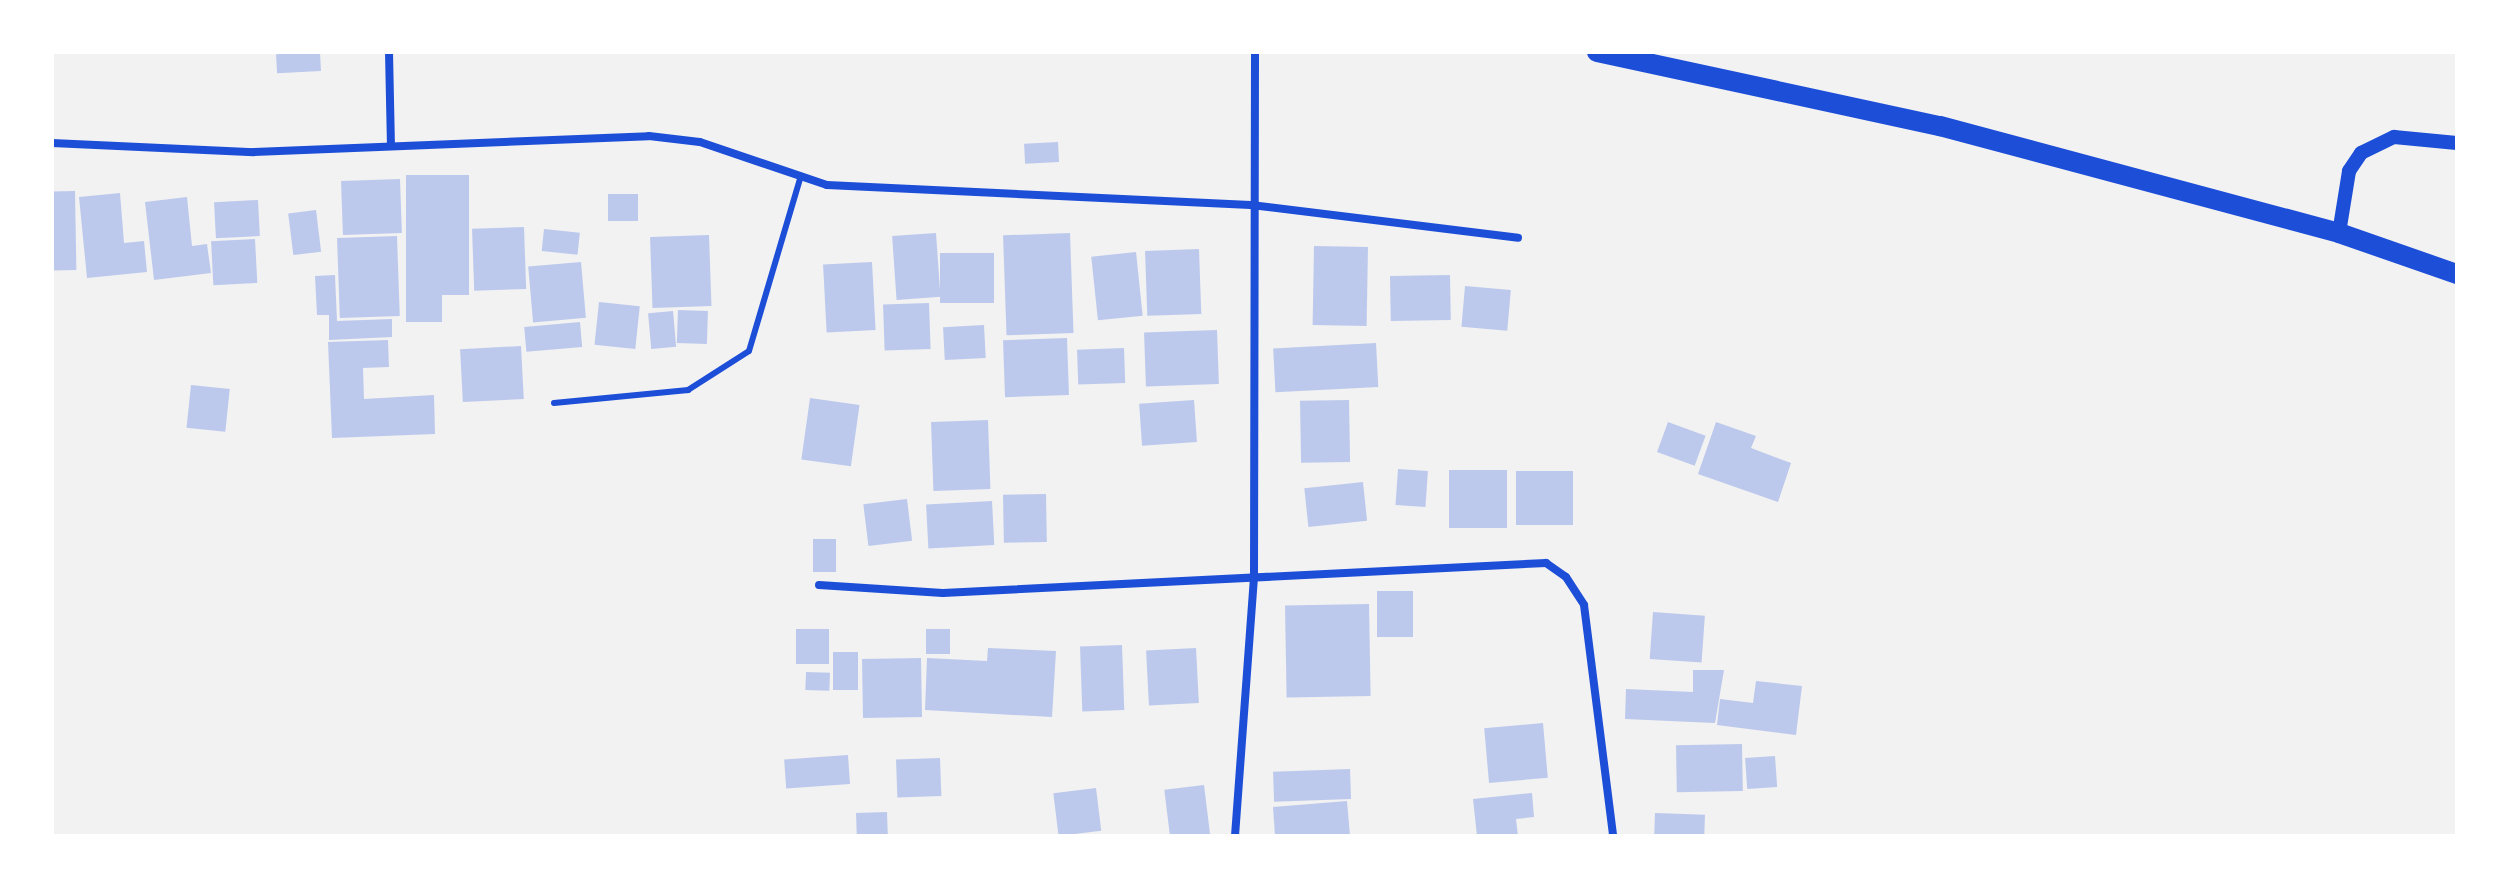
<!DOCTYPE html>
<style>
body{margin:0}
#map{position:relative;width:2509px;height:888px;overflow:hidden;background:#f2f2f2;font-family:"Work Sans",sans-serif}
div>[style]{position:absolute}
.building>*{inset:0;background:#bdc9ec;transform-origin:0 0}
.service>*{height:6px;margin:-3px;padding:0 3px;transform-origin:3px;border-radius:3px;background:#1d4ed8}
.minor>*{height:8px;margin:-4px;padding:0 4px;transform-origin:4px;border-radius:4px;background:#1d4ed8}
.tertiary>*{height:14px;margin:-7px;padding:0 7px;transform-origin:7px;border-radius:7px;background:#1d4ed8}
.primary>*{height:20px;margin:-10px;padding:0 10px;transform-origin:10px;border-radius:10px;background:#1d4ed8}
span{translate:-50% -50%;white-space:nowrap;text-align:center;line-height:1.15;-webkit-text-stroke:6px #fff;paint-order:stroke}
.frame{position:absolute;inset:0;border:54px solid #fff;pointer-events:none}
</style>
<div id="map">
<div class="building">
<i style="left:320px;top:52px;width:19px;height:44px;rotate:87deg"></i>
<i style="left:1058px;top:142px;width:20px;height:34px;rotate:87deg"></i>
<i style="clip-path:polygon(406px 175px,469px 175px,469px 295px,442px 295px,442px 322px,406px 322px)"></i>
<i style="left:400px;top:179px;width:54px;height:59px;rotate:88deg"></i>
<i style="left:75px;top:191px;width:79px;height:23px;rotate:89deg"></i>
<i style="clip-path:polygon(120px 193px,124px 243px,144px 241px,147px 272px,87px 278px,79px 197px)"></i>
<i style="left:608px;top:194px;width:30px;height:27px"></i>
<i style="clip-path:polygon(187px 197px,192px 246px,207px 244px,211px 273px,154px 280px,145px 202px)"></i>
<i style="left:258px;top:200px;width:36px;height:44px;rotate:87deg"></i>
<i style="left:316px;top:210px;width:42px;height:28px;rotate:83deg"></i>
<i style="left:524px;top:227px;width:62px;height:52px;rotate:88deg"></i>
<i style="left:544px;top:229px;width:36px;height:22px;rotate:6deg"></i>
<i style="left:936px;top:233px;width:64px;height:44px;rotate:86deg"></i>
<i style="left:1070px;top:233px;width:100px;height:67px;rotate:88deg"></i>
<i style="left:709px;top:235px;width:71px;height:59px;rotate:88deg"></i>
<i style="left:397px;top:236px;width:80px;height:60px;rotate:88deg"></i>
<i style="left:255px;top:239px;width:44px;height:44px;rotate:87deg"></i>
<i style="left:1314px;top:246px;width:54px;height:79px;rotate:1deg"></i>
<i style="left:1199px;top:249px;width:65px;height:54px;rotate:88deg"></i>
<i style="left:1136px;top:252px;width:64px;height:45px;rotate:84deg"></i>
<i style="left:994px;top:253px;width:50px;height:54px;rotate:90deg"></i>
<i style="left:581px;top:262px;width:56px;height:53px;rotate:85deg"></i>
<i style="left:872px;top:262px;width:68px;height:49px;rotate:87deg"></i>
<i style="clip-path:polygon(335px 275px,337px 321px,392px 319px,392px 337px,329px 340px,329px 315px,317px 315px,315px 276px)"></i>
<i style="left:1450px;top:275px;width:45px;height:60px;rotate:89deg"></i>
<i style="left:1465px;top:286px;width:46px;height:41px;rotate:5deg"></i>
<i style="left:599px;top:302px;width:41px;height:43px;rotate:6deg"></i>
<i style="left:929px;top:303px;width:46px;height:46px;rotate:88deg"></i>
<i style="left:678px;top:310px;width:30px;height:33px;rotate:2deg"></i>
<i style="left:673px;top:311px;width:36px;height:25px;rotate:85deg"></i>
<i style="left:580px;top:322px;width:25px;height:56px;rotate:85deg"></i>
<i style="left:984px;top:325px;width:33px;height:41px;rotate:87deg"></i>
<i style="left:1217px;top:330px;width:54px;height:73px;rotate:88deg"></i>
<i style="left:1067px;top:338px;width:57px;height:64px;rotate:88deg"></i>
<i style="clip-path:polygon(388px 340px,389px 367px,363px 368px,364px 399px,434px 395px,435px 434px,332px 438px,328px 342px)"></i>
<i style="left:1376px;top:343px;width:44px;height:103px;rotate:87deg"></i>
<i style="left:521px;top:346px;width:53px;height:61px;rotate:87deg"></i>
<i style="left:1124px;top:348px;width:35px;height:47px;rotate:88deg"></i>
<i style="left:191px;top:385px;width:39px;height:43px;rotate:6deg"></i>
<i style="left:810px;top:398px;width:50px;height:62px;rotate:8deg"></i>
<i style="left:1194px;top:400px;width:42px;height:55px;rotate:86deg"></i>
<i style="left:1349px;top:400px;width:62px;height:49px;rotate:89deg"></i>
<i style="left:988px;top:420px;width:69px;height:57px;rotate:88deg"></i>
<i style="left:1668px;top:422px;width:40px;height:32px;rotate:20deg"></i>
<i style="clip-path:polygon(1716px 422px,1756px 436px,1751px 448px,1791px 463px,1778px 502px,1698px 474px)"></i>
<i style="left:1398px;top:469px;width:30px;height:36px;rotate:4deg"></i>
<i style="left:1449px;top:470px;width:58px;height:58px"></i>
<i style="left:1573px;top:471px;width:54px;height:57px;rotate:90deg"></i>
<i style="left:1363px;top:482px;width:39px;height:59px;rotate:84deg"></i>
<i style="left:1046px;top:494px;width:48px;height:43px;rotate:89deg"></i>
<i style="left:907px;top:499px;width:42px;height:44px;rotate:83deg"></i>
<i style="left:992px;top:501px;width:44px;height:66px;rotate:87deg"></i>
<i style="left:813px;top:539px;width:23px;height:33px"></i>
<i style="left:1377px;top:591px;width:36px;height:46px"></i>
<i style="left:1369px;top:604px;width:92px;height:84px;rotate:89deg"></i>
<i style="left:1653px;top:612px;width:52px;height:47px;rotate:4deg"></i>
<i style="left:796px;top:629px;width:33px;height:35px"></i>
<i style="left:926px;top:629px;width:24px;height:25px"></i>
<i style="left:1122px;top:645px;width:65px;height:42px;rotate:88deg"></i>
<i style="clip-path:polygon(988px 648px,1056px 651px,1052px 717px,925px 710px,927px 658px,987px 661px)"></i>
<i style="left:1196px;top:648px;width:55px;height:50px;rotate:87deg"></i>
<i style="left:833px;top:652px;width:25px;height:38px"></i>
<i style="left:921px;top:658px;width:59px;height:59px;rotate:89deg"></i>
<i style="clip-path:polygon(1693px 670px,1724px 670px,1715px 723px,1625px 719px,1626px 689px,1693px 692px)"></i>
<i style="left:806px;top:672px;width:24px;height:18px;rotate:2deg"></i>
<i style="clip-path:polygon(1756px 681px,1802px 686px,1796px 735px,1717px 725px,1720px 699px,1753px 703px)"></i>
<i style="left:1543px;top:723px;width:55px;height:59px;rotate:85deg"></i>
<i style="left:1742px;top:744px;width:47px;height:66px;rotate:89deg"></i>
<i style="left:848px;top:755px;width:29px;height:64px;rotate:86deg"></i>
<i style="left:1775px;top:756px;width:31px;height:30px;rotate:86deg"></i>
<i style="left:940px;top:758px;width:38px;height:44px;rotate:88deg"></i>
<i style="left:1350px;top:769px;width:30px;height:77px;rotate:88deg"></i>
<i style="left:1204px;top:785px;width:51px;height:40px;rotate:83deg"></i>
<i style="left:1096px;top:788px;width:43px;height:43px;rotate:83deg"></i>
<i style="clip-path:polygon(1532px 793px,1534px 817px,1516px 819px,1518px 836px,1477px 836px,1473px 799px)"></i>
<i style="clip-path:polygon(1347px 801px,1350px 836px,1275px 836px,1273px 807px)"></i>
<i style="left:887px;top:812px;width:24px;height:31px;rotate:88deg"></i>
<i style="left:1655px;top:813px;width:50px;height:23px;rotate:2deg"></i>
</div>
<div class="service">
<i style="left:554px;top:403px;width:135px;rotate:-5.5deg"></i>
<i style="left:688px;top:390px;width:72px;rotate:-32.6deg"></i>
<i style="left:749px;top:351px;width:183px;rotate:-73.5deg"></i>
</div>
<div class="minor">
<i style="left:389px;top:52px;width:92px;rotate:88.8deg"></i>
<i style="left:52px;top:143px;width:202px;rotate:2.6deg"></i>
<i style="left:254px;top:152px;width:395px;rotate:-2.3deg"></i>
<i style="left:649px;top:136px;width:51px;rotate:6.7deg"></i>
<i style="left:700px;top:142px;width:134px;rotate:18.7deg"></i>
<i style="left:827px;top:185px;width:424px;rotate:2.7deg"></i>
<i style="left:1251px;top:205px;width:269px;rotate:7deg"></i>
<i style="left:819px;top:585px;width:124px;rotate:3.7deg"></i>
<i style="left:943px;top:593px;width:604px;rotate:-2.85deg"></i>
<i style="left:1546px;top:563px;width:24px;rotate:35deg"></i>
<i style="left:1566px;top:577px;width:33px;rotate:57deg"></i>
<i style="left:1584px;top:605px;width:233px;rotate:82.8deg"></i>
<i style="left:1235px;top:836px;width:260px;rotate:-85.8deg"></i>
<i style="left:1254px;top:577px;width:525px;rotate:-89.89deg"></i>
</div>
<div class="tertiary">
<i style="left:2339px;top:233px;width:63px;rotate:-80.8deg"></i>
<i style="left:2349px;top:171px;width:22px;rotate:-56deg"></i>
<i style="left:2361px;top:153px;width:37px;rotate:-26deg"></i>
<i style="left:2394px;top:137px;width:63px;rotate:5.4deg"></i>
</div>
<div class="primary">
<i style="left:1597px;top:52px;width:351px;rotate:12.2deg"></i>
<i style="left:1940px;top:126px;width:413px;rotate:15deg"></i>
<i style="left:2339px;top:233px;width:125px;rotate:19.2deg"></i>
</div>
<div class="frame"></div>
</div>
